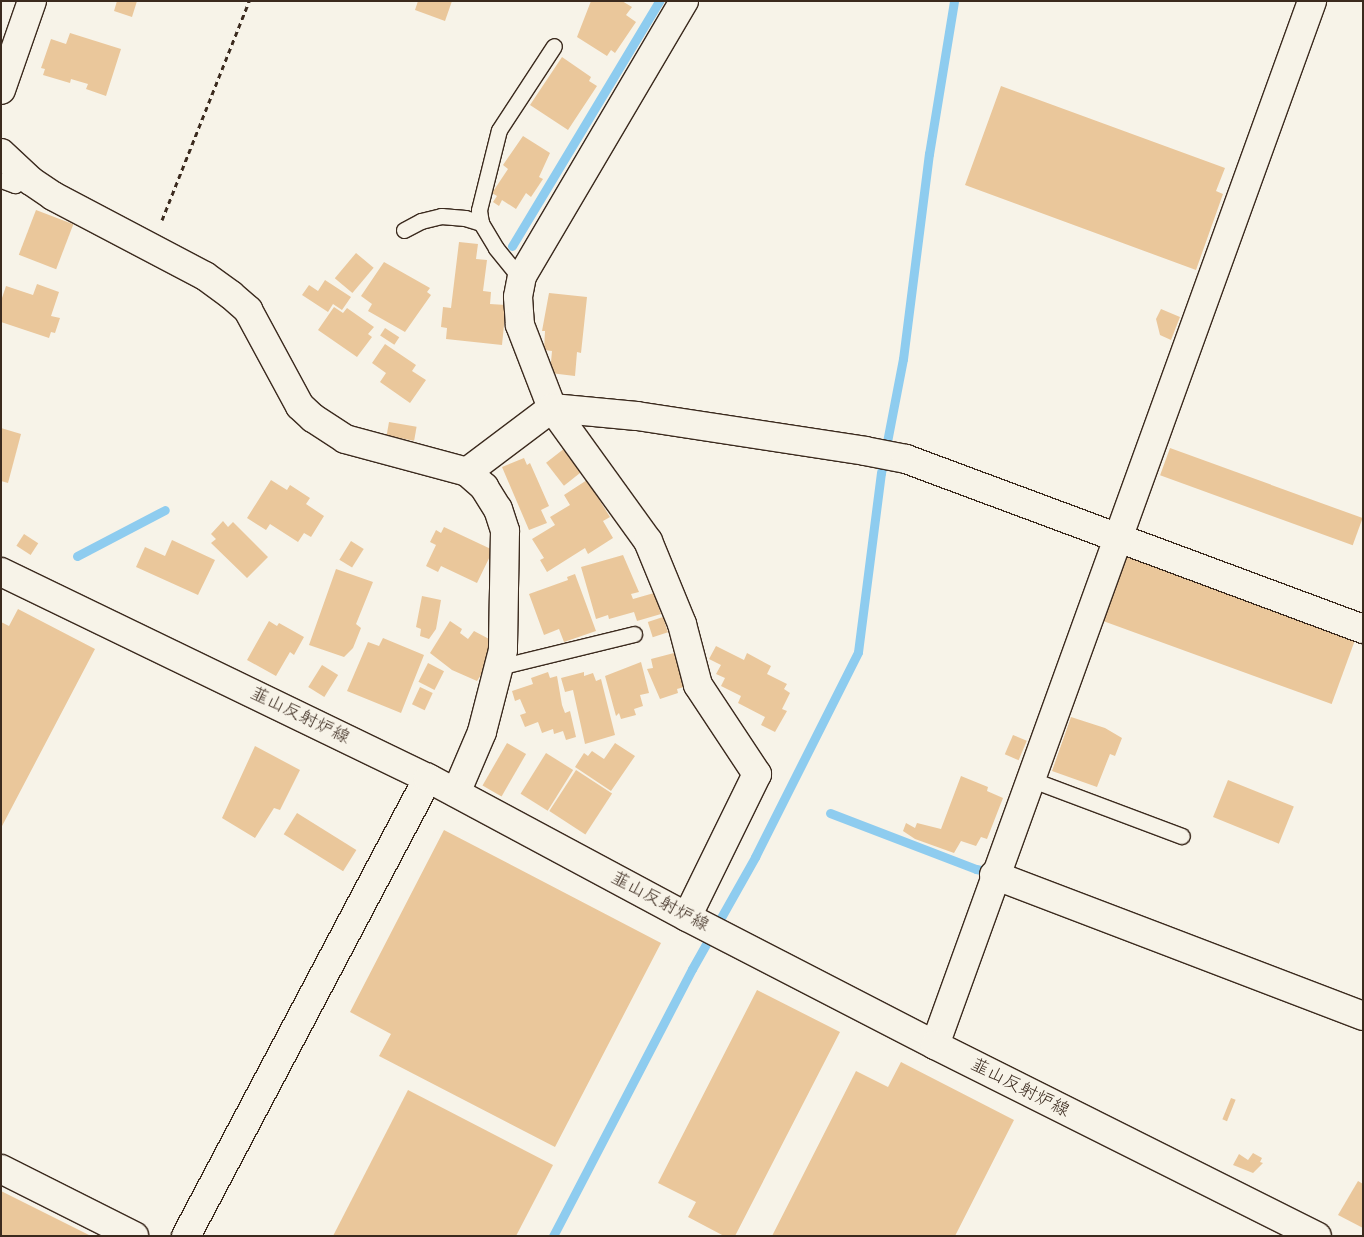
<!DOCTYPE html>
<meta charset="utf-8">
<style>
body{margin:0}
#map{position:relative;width:1364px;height:1237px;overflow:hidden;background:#f7f3e8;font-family:Mynerve,"Klee One",sans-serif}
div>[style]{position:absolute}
.stream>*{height:9px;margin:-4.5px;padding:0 4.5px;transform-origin:4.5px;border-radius:4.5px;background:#8eccef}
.building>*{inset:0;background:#eac79b;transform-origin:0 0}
.path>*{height:3px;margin-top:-1.5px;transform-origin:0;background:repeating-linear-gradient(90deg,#3b2a1e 0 5px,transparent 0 9px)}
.roads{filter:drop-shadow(1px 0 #3b2a1e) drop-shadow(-1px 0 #3b2a1e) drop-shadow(0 1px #3b2a1e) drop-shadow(0 -1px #3b2a1e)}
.service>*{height:15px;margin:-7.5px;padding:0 7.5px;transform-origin:7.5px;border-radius:7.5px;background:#f7f3e8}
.minor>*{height:28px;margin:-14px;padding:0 14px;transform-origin:14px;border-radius:14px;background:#f7f3e8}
.secondary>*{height:28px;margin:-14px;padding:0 14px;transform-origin:14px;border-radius:14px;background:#f7f3e8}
span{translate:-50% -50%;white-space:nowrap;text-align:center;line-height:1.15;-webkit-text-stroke:4px #f7f3e8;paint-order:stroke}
.street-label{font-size:18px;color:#3b2a1e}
.frame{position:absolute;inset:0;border:2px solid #3b2a1e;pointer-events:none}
</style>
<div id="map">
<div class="stream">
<i style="left:512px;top:246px;width:286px;rotate:-59deg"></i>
<i style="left:77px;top:556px;width:99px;rotate:-27.6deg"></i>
<i style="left:830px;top:813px;width:156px;rotate:21deg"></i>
<i style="left:976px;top:869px;width:16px;rotate:11deg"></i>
<i style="left:553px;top:1236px;width:301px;rotate:-62.5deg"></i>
<i style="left:692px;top:969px;width:129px;rotate:-60.6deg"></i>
<i style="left:755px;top:857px;width:229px;rotate:-63.3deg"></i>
<i style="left:858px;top:652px;width:180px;rotate:-82.7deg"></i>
<i style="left:881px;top:473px;width:116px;rotate:-79.1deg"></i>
<i style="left:903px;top:359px;width:207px;rotate:-82.8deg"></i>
<i style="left:929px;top:154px;width:155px;rotate:-80.7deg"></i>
</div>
<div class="building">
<i style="clip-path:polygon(117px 1px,137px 1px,132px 17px,114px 11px)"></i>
<i style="clip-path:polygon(418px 1px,452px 1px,445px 21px,415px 10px)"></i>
<i style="clip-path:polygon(591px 1px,622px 1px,632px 7px,626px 15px,636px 22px,615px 53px,611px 50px,607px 56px,577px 37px)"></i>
<i style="clip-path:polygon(70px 33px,121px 49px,106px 96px,86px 89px,88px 84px,71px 79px,70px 83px,43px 75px,45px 69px,41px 68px,51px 39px,66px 44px)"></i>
<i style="clip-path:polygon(562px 57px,591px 77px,589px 81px,597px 86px,568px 130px,530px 105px)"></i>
<i style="clip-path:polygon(1001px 86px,1225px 168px,1216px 191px,1223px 194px,1196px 270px,965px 185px)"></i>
<i style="clip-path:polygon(523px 136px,550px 153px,539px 177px,543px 179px,531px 197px,526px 193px,516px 209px,502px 200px,499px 206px,493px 202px,497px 196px,492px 193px,508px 169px,503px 165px)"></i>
<i style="left:36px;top:210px;width:40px;height:48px;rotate:21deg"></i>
<i style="clip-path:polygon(459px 242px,478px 244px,476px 259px,487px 260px,483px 291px,491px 292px,490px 304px,506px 305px,502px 345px,446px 339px,447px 328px,441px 327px,443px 307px,451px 308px)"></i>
<i style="left:356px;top:253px;width:23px;height:33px;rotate:40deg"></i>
<i style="clip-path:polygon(384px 262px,430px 288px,427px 292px,431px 295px,405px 332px,368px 311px,372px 304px,361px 296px)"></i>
<i style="clip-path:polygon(325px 280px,351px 297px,342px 310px,333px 304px,328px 312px,302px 295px,309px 285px,318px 291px)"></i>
<i style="clip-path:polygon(37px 284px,59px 292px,51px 316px,60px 318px,55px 333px,51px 332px,49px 338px,1px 322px,1px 301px,6px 286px,33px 295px)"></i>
<i style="clip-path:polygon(549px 293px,587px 297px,581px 353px,577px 352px,575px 376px,550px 373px,552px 351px,544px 350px,545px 331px,542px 331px)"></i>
<i style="clip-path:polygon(334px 307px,343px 313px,347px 308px,374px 327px,368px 334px,372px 337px,357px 357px,318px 330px)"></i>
<i style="clip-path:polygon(1161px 309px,1180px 317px,1171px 340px,1160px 335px,1156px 319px)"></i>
<i style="left:385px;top:328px;width:17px;height:9px;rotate:33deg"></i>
<i style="clip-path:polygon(385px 344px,416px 365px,412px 371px,426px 380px,410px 403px,380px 382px,386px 373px,372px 363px)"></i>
<i style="left:389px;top:422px;width:28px;height:14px;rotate:10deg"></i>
<i style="clip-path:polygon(1px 428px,21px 434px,8px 483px,1px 481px)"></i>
<i style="left:565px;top:448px;width:29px;height:24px;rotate:52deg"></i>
<i style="left:1170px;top:448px;width:205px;height:29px;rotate:20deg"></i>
<i style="clip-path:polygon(524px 458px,527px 465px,530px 463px,549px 506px,541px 510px,547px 523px,529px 530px,502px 467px)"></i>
<i style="clip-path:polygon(271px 480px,287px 490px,290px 485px,310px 498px,306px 504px,324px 516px,311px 537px,304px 533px,298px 542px,270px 524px,266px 530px,247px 518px)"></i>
<i style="clip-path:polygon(587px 480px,610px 517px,603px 521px,613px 538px,588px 554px,585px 548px,547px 572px,540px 560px,544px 558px,532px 539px,555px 525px,550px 517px,570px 505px,564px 495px)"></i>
<i style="clip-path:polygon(223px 521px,228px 527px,233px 522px,268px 557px,247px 578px,211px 543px,216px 539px,211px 534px)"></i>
<i style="clip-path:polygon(444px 527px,493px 550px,477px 583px,441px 566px,438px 572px,426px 566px,436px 545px,430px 542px,436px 530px,441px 533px)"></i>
<i style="left:24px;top:534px;width:17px;height:14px;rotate:33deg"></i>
<i style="clip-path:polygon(172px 540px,215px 560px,198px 595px,136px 567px,145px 547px,165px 556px)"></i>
<i style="left:351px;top:541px;width:15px;height:22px;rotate:32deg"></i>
<i style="left:1127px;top:553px;width:244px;height:72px;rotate:20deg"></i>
<i style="clip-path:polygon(623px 555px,639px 592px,631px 594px,633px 599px,654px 593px,661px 614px,637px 621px,634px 612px,609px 619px,608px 615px,596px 619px,581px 567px)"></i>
<i style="clip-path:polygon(336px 569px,373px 582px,356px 624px,361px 628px,353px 648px,344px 657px,309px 645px)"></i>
<i style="clip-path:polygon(575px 574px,596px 631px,564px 642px,559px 629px,544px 635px,529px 594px,568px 580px,567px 577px)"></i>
<i style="clip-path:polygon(422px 596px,441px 600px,436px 629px,429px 639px,420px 636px,421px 629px,416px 627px)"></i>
<i style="clip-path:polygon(18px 609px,95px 649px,1px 828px,1px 622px,9px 626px)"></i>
<i style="left:663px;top:617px;width:16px;height:16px;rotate:72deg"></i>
<i style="clip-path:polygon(269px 621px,277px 626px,279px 623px,304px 637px,294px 655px,290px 652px,276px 676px,247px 660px)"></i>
<i style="clip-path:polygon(450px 621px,462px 629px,460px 633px,468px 639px,474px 631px,491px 640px,486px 667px,477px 681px,452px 670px,430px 653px)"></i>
<i style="clip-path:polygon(383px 638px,424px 655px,401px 713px,347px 691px,368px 642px,379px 646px)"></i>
<i style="clip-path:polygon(716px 646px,744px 660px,747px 653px,771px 666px,767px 674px,787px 684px,784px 689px,790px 693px,782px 709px,787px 711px,775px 732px,761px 725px,765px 717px,738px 703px,741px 696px,721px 686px,725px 678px,716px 674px,721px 665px,709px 659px)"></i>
<i style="clip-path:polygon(674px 653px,684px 687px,677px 689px,678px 693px,660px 699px,647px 669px,653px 668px,651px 659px)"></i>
<i style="clip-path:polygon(641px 662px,649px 693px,640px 695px,643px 706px,634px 709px,636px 715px,621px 719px,619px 713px,616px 716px,605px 676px)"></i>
<i style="left:428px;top:663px;width:18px;height:21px;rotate:27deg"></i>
<i style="left:322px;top:665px;width:19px;height:26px;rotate:32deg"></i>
<i style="clip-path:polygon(548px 672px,550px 678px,557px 676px,562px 705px,565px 713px,570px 711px,576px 737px,566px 740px,563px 731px,554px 734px,553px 729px,542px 733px,538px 722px,525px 727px,520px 715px,526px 713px,520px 699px,515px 701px,512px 691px,533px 684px,531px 678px)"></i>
<i style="clip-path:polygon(584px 672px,584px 676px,593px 673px,596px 681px,601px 679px,615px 735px,585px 744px,573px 690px,565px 692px,561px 678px)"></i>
<i style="left:420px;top:687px;width:14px;height:19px;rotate:25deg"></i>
<i style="clip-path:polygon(1071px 717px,1105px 728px,1122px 738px,1115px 756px,1110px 754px,1097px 787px,1052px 771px)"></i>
<i style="left:1013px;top:735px;width:15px;height:21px;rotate:23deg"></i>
<i style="left:507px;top:743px;width:22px;height:49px;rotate:30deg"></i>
<i style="clip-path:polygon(615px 743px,635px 756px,611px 791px,575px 767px,584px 753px,588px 756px,592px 751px,604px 759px)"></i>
<i style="clip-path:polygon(255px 746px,300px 770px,280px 810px,274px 808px,255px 838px,222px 818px)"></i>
<i style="left:546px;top:753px;width:32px;height:48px;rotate:32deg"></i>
<i style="left:576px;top:770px;width:43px;height:49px;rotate:33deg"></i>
<i style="clip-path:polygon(961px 776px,988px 787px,987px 791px,1003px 798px,987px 839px,981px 837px,976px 846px,961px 841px,954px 853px,915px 839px,903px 831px,906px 823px,915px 828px,917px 823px,941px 829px)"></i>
<i style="left:1228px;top:780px;width:71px;height:40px;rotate:22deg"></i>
<i style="left:297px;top:813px;width:70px;height:25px;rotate:32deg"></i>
<i style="clip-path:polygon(444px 830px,661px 943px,555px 1147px,379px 1056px,391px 1034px,350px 1012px)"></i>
<i style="clip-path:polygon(757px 990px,840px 1032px,735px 1236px,724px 1236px,688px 1217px,696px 1202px,658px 1183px)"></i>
<i style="clip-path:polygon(901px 1062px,1014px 1120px,955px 1236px,772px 1236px,856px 1071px,888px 1087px)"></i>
<i style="clip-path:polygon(408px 1090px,553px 1165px,516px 1236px,333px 1236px)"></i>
<i style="left:1231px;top:1098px;width:5px;height:23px;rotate:22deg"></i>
<i style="clip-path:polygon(1253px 1153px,1262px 1158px,1260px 1162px,1263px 1163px,1253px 1173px,1233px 1165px,1239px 1154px,1248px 1160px)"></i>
<i style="clip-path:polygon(1358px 1181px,1363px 1184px,1363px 1228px,1338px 1215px)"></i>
<i style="clip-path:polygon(1px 1191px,91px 1236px,1px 1236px)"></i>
</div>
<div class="path">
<i style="left:162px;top:220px;width:236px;rotate:-68.3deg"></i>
</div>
<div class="roads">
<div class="service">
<i style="left:1px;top:180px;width:15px;rotate:20deg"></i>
<i style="left:15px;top:185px;width:14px;rotate:-36deg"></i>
<i style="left:404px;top:230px;width:19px;rotate:-28deg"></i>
<i style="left:421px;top:221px;width:21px;rotate:-14deg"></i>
<i style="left:441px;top:216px;width:24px;rotate:5deg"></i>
<i style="left:465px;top:218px;width:17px;rotate:17deg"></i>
<i style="left:521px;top:279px;width:40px;rotate:-129deg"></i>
<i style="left:496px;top:248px;width:29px;rotate:-121deg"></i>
<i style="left:481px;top:223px;width:13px;rotate:-99deg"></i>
<i style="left:479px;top:210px;width:82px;rotate:-76deg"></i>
<i style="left:499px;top:130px;width:100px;rotate:-56.8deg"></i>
<i style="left:499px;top:667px;width:139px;rotate:-13.7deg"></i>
<i style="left:1030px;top:779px;width:162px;rotate:20.6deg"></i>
</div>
<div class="minor">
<i style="left:684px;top:1px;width:319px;rotate:120.5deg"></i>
<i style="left:522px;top:276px;width:21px;rotate:101deg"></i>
<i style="left:518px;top:297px;width:28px;rotate:86deg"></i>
<i style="left:520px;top:325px;width:89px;rotate:68.9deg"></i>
<i style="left:552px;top:408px;width:164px;rotate:54.2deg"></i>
<i style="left:648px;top:541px;width:90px;rotate:67.7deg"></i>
<i style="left:682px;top:624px;width:63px;rotate:75.3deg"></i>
<i style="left:698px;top:685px;width:107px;rotate:56.5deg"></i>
<i style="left:757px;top:774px;width:159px;rotate:116.1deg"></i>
<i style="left:1px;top:90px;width:94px;rotate:-70.8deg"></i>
<i style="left:1px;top:153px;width:41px;rotate:43deg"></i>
<i style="left:31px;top:181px;width:27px;rotate:34deg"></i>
<i style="left:53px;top:196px;width:172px;rotate:27.8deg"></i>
<i style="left:205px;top:276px;width:32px;rotate:36deg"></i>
<i style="left:231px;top:295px;width:23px;rotate:41deg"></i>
<i style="left:248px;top:310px;width:109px;rotate:61.6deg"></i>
<i style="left:300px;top:406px;width:18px;rotate:43deg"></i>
<i style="left:313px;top:418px;width:38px;rotate:33deg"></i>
<i style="left:345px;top:439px;width:126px;rotate:15.1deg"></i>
<i style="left:467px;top:472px;width:23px;rotate:41deg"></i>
<i style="left:484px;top:487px;width:26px;rotate:58deg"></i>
<i style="left:498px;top:509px;width:23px;rotate:72deg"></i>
<i style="left:505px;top:531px;width:119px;rotate:91deg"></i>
<i style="left:503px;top:650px;width:85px;rotate:104.4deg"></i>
<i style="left:482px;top:732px;width:66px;rotate:113.1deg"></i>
<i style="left:467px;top:472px;width:106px;rotate:-37deg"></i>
<i style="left:552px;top:408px;width:85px;rotate:5.4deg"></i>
<i style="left:637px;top:416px;width:231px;rotate:8.7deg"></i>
<i style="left:865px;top:451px;width:42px;rotate:11deg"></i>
<i style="left:906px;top:459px;width:488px;rotate:20.4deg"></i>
<i style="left:994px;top:875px;width:395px;rotate:20.9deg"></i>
<i style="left:935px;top:1045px;width:1110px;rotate:-70.14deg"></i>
<i style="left:1px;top:1169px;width:149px;rotate:26.7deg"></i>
<i style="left:186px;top:1236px;width:518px;rotate:-62.15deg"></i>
</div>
<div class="secondary">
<i style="left:1px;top:572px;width:474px;rotate:25.8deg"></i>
<i style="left:428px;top:778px;width:294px;rotate:28.2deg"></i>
<i style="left:687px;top:917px;width:279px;rotate:27.3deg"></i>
<i style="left:935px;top:1045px;width:427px;rotate:26.6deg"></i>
</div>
</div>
<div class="street-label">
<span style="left:300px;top:716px;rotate:26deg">韮山反射炉線</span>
<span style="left:660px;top:902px;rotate:28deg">韮山反射炉線</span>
<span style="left:1020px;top:1088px;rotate:27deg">韮山反射炉線</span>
</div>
<div class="frame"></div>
</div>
